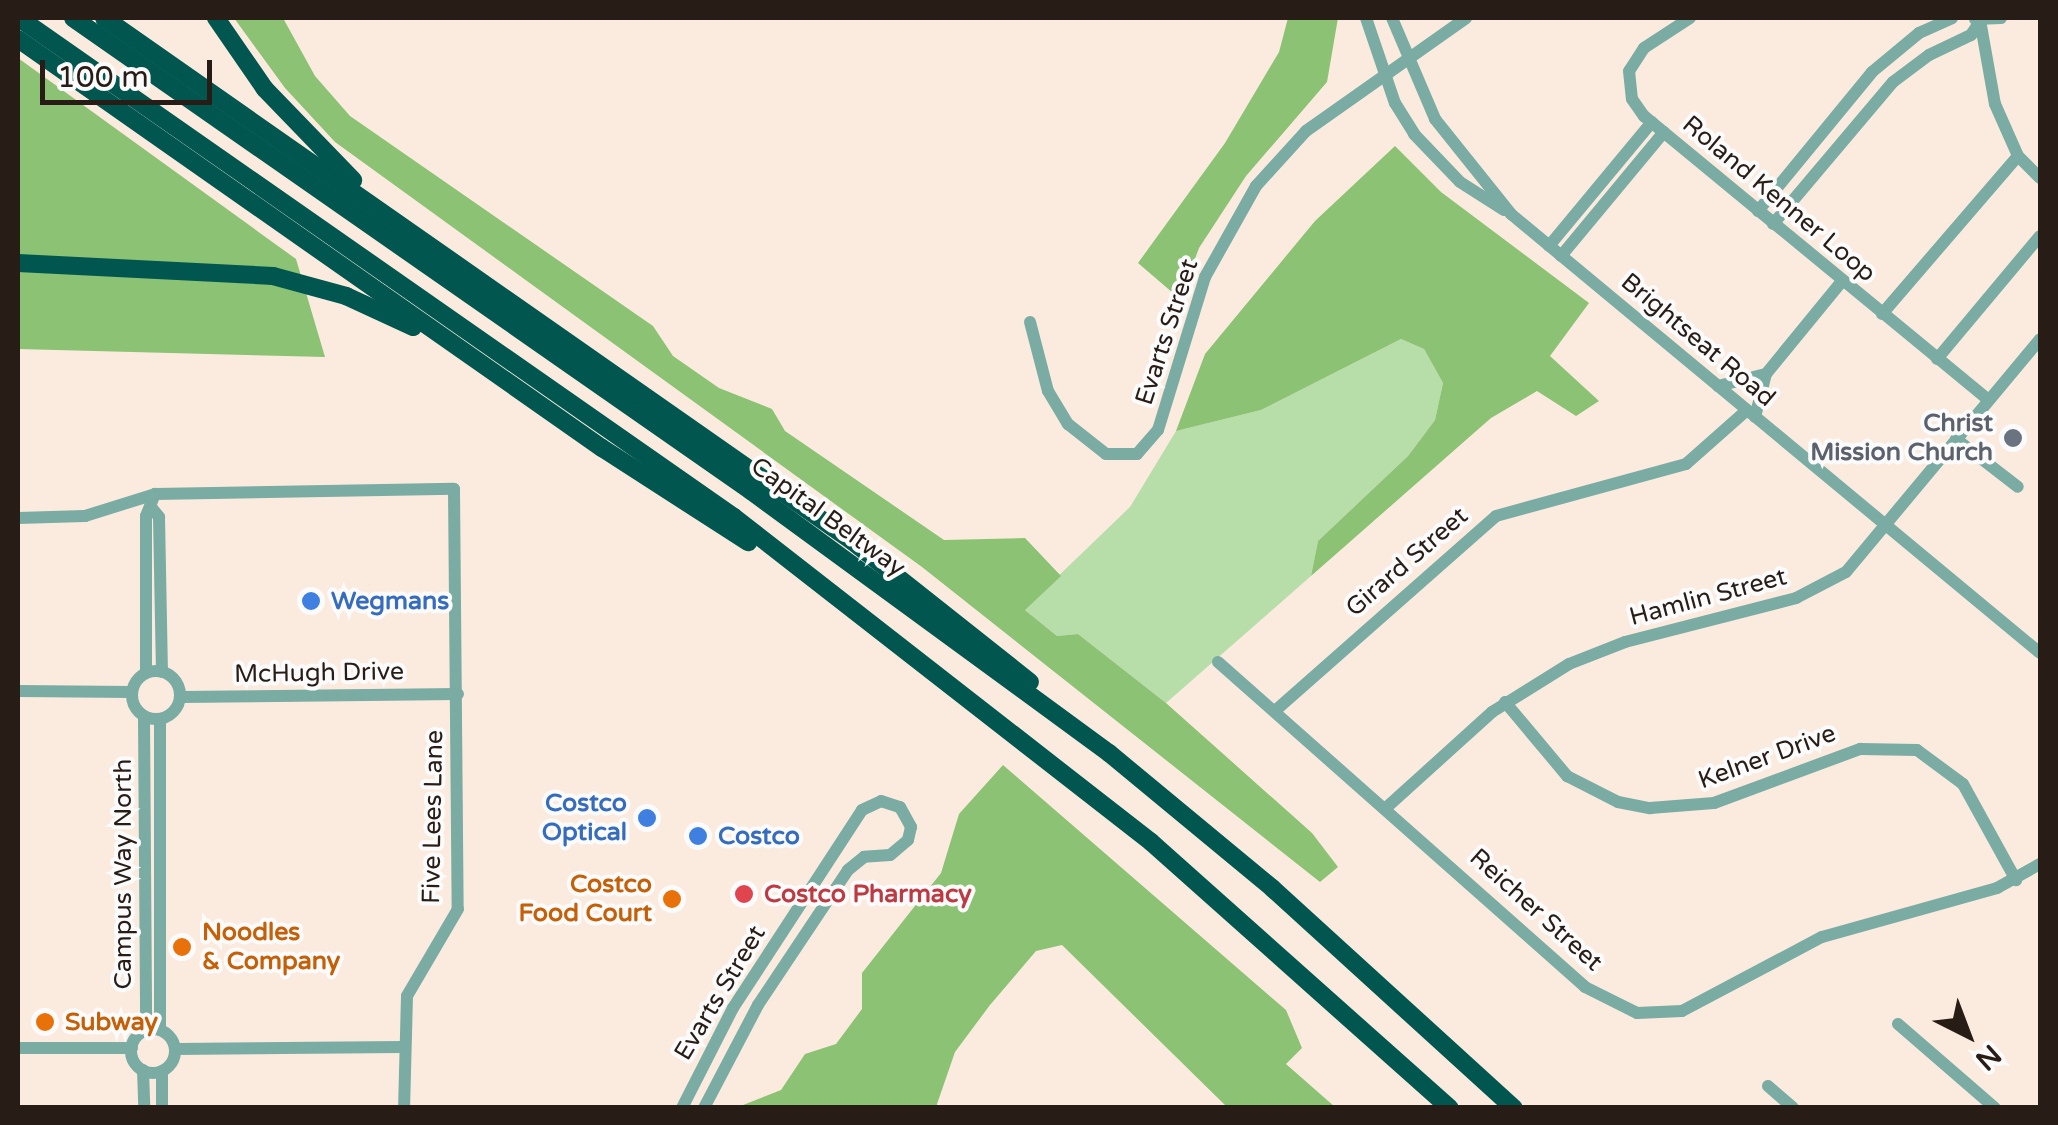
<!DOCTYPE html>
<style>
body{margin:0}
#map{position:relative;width:2058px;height:1125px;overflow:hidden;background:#fbebdf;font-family:"Varela Round",sans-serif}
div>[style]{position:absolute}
.green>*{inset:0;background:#b7dda8}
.forest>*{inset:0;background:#8bc274}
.minor>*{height:12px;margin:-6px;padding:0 6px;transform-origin:6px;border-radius:6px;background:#7aaca4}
.minor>.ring{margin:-6px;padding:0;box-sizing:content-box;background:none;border:12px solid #7aaca4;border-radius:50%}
.highway>*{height:18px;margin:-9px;padding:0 9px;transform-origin:9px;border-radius:9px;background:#01574f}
.dots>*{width:28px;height:28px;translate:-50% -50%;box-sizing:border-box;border:5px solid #fbfbfb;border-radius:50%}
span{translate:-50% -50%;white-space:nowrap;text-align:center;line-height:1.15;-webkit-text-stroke:8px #fbfbfb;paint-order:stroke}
.street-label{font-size:25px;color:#271d16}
.worship-label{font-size:25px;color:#5b616d;font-weight:700}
.right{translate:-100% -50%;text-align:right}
.shop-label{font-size:25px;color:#366cbe;font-weight:700}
.left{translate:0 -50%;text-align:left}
.food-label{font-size:25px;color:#c56008;font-weight:700}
.health-label{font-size:25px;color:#be3a42;font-weight:700}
.frame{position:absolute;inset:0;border:20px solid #271d16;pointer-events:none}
.north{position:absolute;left:1918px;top:985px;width:100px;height:100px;-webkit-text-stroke:8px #fbfbfb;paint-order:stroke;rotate:138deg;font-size:28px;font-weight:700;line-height:40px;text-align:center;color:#271d16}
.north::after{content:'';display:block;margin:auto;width:35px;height:45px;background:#271d16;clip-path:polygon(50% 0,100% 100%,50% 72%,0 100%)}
.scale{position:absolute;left:40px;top:60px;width:172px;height:45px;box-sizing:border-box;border:5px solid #271d16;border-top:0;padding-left:12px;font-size:30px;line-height:35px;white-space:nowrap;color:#271d16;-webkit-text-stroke:8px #fbfbfb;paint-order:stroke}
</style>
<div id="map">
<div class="green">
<i style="clip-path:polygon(1401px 339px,1424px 349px,1443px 383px,1435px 420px,1408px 456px,1318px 541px,1311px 576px,1166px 703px,1078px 634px,1057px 636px,1024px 609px,1130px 507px,1176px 431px,1261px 410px)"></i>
</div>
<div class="forest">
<i style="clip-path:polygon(234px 18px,283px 18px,315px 76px,350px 116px,653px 326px,673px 356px,719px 388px,772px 409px,785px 431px,944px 540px,1025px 538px,1061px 576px,1025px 610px,1057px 636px,1078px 634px,1166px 703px,1312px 833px,1338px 867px,1320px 882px,922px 567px,335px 142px,285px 88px)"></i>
<i style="clip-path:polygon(1288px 18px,1338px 18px,1327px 82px,1246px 176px,1199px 248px,1180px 299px,1138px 263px,1225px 143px,1279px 52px)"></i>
<i style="clip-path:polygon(18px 58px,296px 259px,325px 357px,18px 349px)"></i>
<i style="clip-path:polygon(1395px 146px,1441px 192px,1589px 303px,1550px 356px,1599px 401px,1576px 416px,1537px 391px,1491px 418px,1311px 576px,1318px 541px,1408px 456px,1435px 420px,1443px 383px,1424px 349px,1401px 339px,1261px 410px,1176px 431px,1205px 354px,1315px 221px)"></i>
<i style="clip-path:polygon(1003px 765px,1286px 1010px,1302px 1048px,1286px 1064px,1335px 1107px,1227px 1107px,1062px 945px,1036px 951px,990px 1005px,955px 1052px,936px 1107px,738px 1107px,781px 1090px,805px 1054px,836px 1044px,862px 1009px,862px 973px,941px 873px,959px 814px)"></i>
</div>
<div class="minor">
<i style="left:1366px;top:18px;width:90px;rotate:71.2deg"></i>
<i style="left:1395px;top:103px;width:36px;rotate:58deg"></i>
<i style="left:1414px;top:134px;width:66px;rotate:46.2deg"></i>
<i style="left:1460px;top:182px;width:52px;rotate:32.5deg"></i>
<i style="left:1392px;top:18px;width:110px;rotate:66.9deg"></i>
<i style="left:1435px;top:119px;width:122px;rotate:51.3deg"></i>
<i style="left:1511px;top:214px;width:687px;rotate:39.69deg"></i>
<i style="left:1690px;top:18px;width:55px;rotate:146.9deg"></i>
<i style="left:1644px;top:48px;width:27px;rotate:123deg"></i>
<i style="left:1629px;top:71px;width:28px;rotate:84deg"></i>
<i style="left:1632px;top:99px;width:21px;rotate:55deg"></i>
<i style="left:1644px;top:116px;width:446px;rotate:39.5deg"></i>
<i style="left:1975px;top:19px;width:26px;rotate:-2deg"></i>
<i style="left:1980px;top:20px;width:85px;rotate:79.9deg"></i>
<i style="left:1995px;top:104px;width:57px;rotate:66.1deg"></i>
<i style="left:2018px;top:156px;width:31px;rotate:45deg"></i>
<i style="left:1758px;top:211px;width:180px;rotate:-50.6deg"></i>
<i style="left:1872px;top:72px;width:61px;rotate:-39.7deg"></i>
<i style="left:1919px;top:33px;width:36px;rotate:-24deg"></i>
<i style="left:1773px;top:224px;width:186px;rotate:-49.8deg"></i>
<i style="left:1893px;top:82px;width:45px;rotate:-36.9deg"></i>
<i style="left:1929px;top:55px;width:47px;rotate:-25.5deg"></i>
<i style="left:1971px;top:35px;width:17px;rotate:-57deg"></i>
<i style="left:1549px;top:246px;width:161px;rotate:-50.3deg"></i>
<i style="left:1561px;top:256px;width:161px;rotate:-50.3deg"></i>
<i style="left:1882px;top:314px;width:208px;rotate:-49.3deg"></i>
<i style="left:1030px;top:322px;width:71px;rotate:75.4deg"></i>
<i style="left:1048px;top:391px;width:39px;rotate:59deg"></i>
<i style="left:1068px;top:424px;width:48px;rotate:38.3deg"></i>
<i style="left:1106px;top:454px;width:31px"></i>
<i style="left:1137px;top:454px;width:32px;rotate:-49deg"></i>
<i style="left:1158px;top:430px;width:160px;rotate:-72.9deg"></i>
<i style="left:1205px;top:277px;width:104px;rotate:-60.7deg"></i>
<i style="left:1256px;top:186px;width:74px;rotate:-47.7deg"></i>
<i style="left:1306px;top:131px;width:196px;rotate:-35.2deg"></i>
<i style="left:1937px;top:359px;width:160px;rotate:-50.1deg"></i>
<i style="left:1718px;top:386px;width:49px;rotate:-14deg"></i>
<i style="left:1766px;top:374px;width:120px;rotate:-50.7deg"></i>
<i style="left:1755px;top:417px;width:44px;rotate:-75.7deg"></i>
<i style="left:1956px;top:439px;width:78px;rotate:37.7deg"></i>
<i style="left:151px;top:507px;width:13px;rotate:51deg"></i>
<i style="left:159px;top:517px;width:155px;rotate:88.9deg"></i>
<i style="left:18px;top:518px;width:67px;rotate:-1.7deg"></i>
<i style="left:85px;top:516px;width:73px;rotate:-17.4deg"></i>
<i style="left:155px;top:494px;width:299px;rotate:-1deg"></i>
<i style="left:454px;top:489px;width:420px;rotate:89.5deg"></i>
<i style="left:458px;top:909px;width:101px;rotate:120.4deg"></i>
<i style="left:407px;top:996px;width:112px;rotate:91.5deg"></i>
<i style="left:1218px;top:662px;width:490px;rotate:41.5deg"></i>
<i style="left:1585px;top:987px;width:58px;rotate:26.6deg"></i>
<i style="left:1637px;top:1013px;width:45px;rotate:-2.5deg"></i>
<i style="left:1682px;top:1011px;width:158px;rotate:-27.9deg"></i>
<i style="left:1822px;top:937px;width:182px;rotate:-15.6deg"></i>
<i style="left:1997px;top:888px;width:49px;rotate:-29.2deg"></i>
<i class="ring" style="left:132px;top:671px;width:36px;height:36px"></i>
<i style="left:146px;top:673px;width:157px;rotate:-90deg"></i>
<i style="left:146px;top:516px;width:24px;rotate:-68deg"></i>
<i style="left:18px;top:691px;width:113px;rotate:0.5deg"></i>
<i style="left:180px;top:697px;width:278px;rotate:-0.6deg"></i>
<i style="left:1505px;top:702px;width:97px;rotate:50deg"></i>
<i style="left:1567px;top:776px;width:57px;rotate:27deg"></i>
<i style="left:1618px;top:802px;width:33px;rotate:11deg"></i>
<i style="left:1650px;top:808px;width:64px;rotate:-4.5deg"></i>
<i style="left:1714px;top:803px;width:156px;rotate:-20.3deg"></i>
<i style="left:1860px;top:749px;width:57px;rotate:1deg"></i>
<i style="left:1917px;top:750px;width:57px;rotate:36.5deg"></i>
<i style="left:1963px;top:784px;width:110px;rotate:61.1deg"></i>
<i style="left:1276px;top:710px;width:293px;rotate:-41.4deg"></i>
<i style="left:1496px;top:516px;width:197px;rotate:-15.3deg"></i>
<i style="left:1686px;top:464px;width:80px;rotate:-41.5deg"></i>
<i style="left:144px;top:717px;width:313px;rotate:89.6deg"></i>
<i style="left:1387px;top:807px;width:142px;rotate:-42.1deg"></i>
<i style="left:1492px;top:712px;width:91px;rotate:-31.9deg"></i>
<i style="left:1569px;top:664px;width:60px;rotate:-21.4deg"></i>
<i style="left:1625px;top:642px;width:177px;rotate:-14.4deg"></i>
<i style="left:1796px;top:598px;width:56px;rotate:-27.5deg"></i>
<i style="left:1846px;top:572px;width:303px;rotate:-50.2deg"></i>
<i style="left:1898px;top:1024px;width:128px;rotate:40.9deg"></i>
<i class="ring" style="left:131px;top:1029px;width:32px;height:32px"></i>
<i style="left:160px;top:1030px;width:311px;rotate:-90deg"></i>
<i style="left:18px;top:1048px;width:114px"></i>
<i style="left:175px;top:1049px;width:228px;rotate:-0.5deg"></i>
<i style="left:143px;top:1070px;width:38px;rotate:88deg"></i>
<i style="left:1768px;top:1086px;width:33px;rotate:41deg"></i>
<i style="left:162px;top:1108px;width:37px;rotate:-90deg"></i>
<i style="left:682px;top:1108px;width:112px;rotate:-63deg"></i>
<i style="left:733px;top:1008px;width:236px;rotate:-56.9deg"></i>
<i style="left:862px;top:810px;width:21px;rotate:-25deg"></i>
<i style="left:881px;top:801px;width:20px;rotate:18deg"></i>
<i style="left:900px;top:807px;width:23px;rotate:61deg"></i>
<i style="left:911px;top:827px;width:13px;rotate:103deg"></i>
<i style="left:908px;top:840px;width:23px;rotate:140deg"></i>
<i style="left:890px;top:855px;width:26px;rotate:176deg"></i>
<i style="left:864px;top:857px;width:21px;rotate:141deg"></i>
<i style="left:848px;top:870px;width:162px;rotate:123.7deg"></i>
<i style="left:758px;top:1005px;width:116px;rotate:117.7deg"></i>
</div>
<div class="highway">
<i style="left:19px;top:18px;width:872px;rotate:34.91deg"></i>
<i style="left:734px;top:517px;width:529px;rotate:37.93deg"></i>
<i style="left:1151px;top:842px;width:400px;rotate:41.7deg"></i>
<i style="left:73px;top:18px;width:827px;rotate:34.9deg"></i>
<i style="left:751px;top:491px;width:444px;rotate:36.2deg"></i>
<i style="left:1109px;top:753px;width:212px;rotate:39.6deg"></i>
<i style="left:1272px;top:888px;width:327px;rotate:42.3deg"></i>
<i style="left:104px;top:18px;width:913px;rotate:34.96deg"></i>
<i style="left:852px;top:541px;width:227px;rotate:38.4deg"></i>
<i style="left:216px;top:18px;width:86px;rotate:55.4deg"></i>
<i style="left:265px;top:89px;width:127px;rotate:46deg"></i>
<i style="left:18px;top:39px;width:713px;rotate:35.01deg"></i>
<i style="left:602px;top:448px;width:174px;rotate:32.8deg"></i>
<i style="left:18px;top:263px;width:255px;rotate:2.9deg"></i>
<i style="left:273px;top:276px;width:76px;rotate:15.3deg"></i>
<i style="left:346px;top:296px;width:74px;rotate:24.8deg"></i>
</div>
<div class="dots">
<i style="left:2013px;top:438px;background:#6b7280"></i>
<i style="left:311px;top:601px;background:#3f7fe0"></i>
<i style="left:647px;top:818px;background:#3f7fe0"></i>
<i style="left:698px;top:836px;background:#3f7fe0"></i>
<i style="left:744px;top:894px;background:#e0444e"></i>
<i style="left:672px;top:899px;background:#e8710a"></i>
<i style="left:182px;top:947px;background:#e8710a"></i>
<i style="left:45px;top:1022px;background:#e8710a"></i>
</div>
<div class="street-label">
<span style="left:1779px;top:199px;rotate:40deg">Roland Kenner Loop</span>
<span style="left:1167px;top:332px;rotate:-72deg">Evarts Street</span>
<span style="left:1698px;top:340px;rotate:40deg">Brightseat Road</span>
<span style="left:828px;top:517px;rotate:36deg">Capital Beltway</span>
<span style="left:1407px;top:562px;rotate:-41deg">Girard Street</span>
<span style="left:1708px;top:597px;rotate:-15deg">Hamlin Street</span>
<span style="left:319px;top:673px;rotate:-1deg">McHugh Drive</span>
<span style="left:1767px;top:757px;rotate:-20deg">Kelner Drive</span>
<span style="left:433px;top:817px;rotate:-89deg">Five Lees Lane</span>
<span style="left:123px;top:874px;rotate:-90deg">Campus Way North</span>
<span style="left:1536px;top:910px;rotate:42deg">Reicher Street</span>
<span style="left:720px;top:993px;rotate:-59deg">Evarts Street</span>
</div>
<div class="worship-label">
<span class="right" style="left:1993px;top:438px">Christ<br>Mission Church</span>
</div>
<div class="shop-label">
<span class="left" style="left:331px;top:601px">Wegmans</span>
<span class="right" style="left:627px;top:818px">Costco<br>Optical</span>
<span class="left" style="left:718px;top:836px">Costco</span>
</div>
<div class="food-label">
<span class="right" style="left:652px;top:899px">Costco<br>Food Court</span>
<span class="left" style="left:202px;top:947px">Noodles<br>&amp; Company</span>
<span class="left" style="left:65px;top:1022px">Subway</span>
</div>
<div class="health-label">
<span class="left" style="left:764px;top:894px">Costco Pharmacy</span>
</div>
<div class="frame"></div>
<div class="north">N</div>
<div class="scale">100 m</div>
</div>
